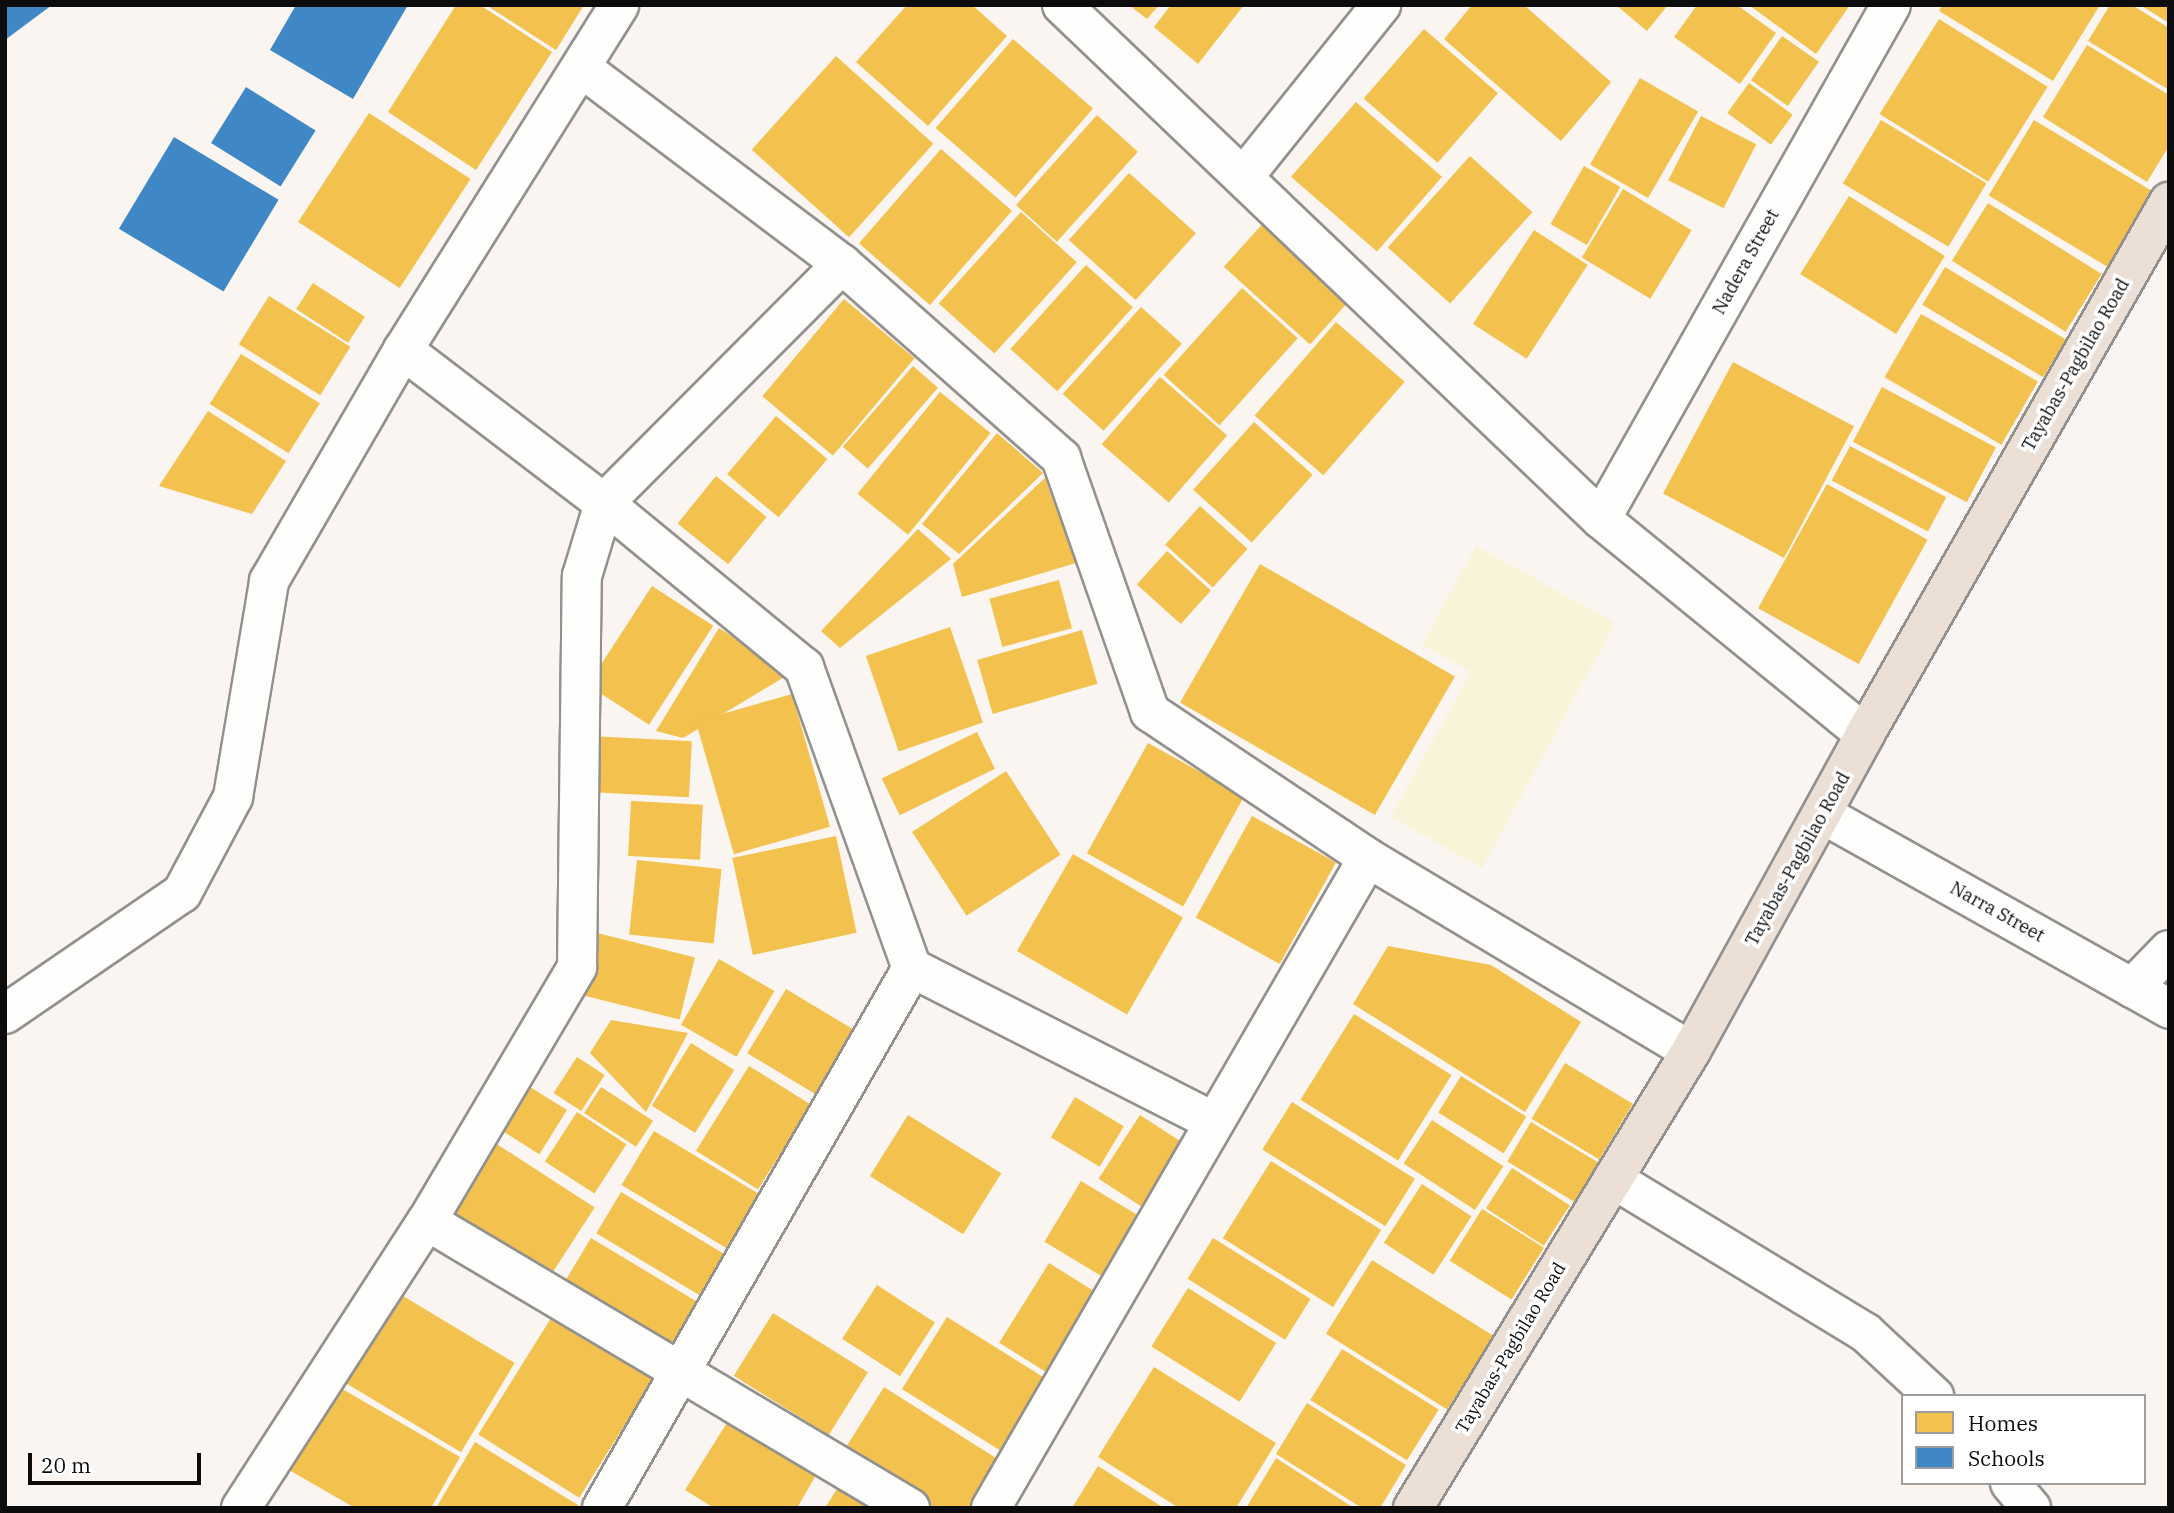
<!DOCTYPE html>
<style>
body{margin:0}
#map{position:relative;width:2174px;height:1513px;overflow:hidden;background:#faf5f0;font-family:"IBM Plex Serif",serif}
div>[style]{position:absolute}
.pitch>*{inset:0;background:#f7f4d7}
.homes>*{inset:0;background:#f2c14e;transform-origin:0 0}
.schools>*{inset:0;background:#3f88c5;transform-origin:0 0}
.roads{filter:drop-shadow(2px 0 #93918f) drop-shadow(-2px 0 #93918f) drop-shadow(0 2px #93918f) drop-shadow(0 -2px #93918f)}
.minor>*{height:38px;margin:-19px;padding:0 19px;transform-origin:19px;border-radius:19px;background:#fefefd}
.major>*{height:38px;margin:-19px;padding:0 19px;transform-origin:19px;border-radius:19px;background:#ece0d6}
span{translate:-50% -50%;white-space:nowrap;text-align:center;line-height:1.15;-webkit-text-stroke:7px #fff;paint-order:stroke}
.street-label{font-size:18px;color:#0c0c0c}
.frame{position:absolute;inset:0;border:7px solid #0c0c0c;pointer-events:none}
.legend{position:absolute;left:1901px;top:1394px;width:245px;height:91px;box-sizing:border-box;background:#fff;border:2px solid #9e9e9e;margin:0;padding:9px 12px;list-style:none;font-size:21px;color:#0c0c0c}
.legend li{display:flex;align-items:center;gap:14px;height:35px}
.legend b{width:35px;border:2px solid #9e9e9e}
.scale{position:absolute;left:28px;top:1453px;width:173px;height:32px;box-sizing:border-box;border:4px solid #0c0c0c;border-top:0;padding-left:9px;font-size:21px;line-height:24px;white-space:nowrap;color:#0c0c0c;-webkit-text-stroke:5px #fff;paint-order:stroke}
</style>
<div id="map">
<div class="pitch">
<i style="clip-path:polygon(1476px 546px,1615px 623px,1482px 868px,1391px 817px,1471px 672px,1422px 645px)"></i>
</div>
<div class="homes">
<i style="clip-path:polygon(456px 5px,480px 5px,552px 52px,476px 170px,388px 112px)"></i>
<i style="clip-path:polygon(486px 5px,584px 5px,556px 50px)"></i>
<i style="clip-path:polygon(907px 5px,972px 5px,1007px 36px,928px 126px,856px 62px)"></i>
<i style="clip-path:polygon(1129px 5px,1159px 5px,1147px 19px)"></i>
<i style="clip-path:polygon(1171px 5px,1244px 5px,1198px 64px,1154px 27px)"></i>
<i style="clip-path:polygon(1472px 5px,1524px 5px,1611px 82px,1561px 141px,1444px 39px)"></i>
<i style="clip-path:polygon(1616px 5px,1668px 5px,1647px 31px)"></i>
<i style="clip-path:polygon(1697px 5px,1737px 5px,1776px 33px,1740px 84px,1674px 37px)"></i>
<i style="clip-path:polygon(1749px 5px,1850px 5px,1816px 54px)"></i>
<i style="clip-path:polygon(1942px 5px,2100px 5px,2053px 81px,1939px 11px)"></i>
<i style="clip-path:polygon(2110px 5px,2132px 5px,2169px 28px,2169px 90px,2088px 41px)"></i>
<i style="clip-path:polygon(2140px 5px,2169px 5px,2169px 23px)"></i>
<i style="left:1939px;top:19px;width:128px;height:112px;rotate:32deg"></i>
<i style="left:1424px;top:29px;width:98px;height:92px;rotate:41deg"></i>
<i style="left:1782px;top:36px;width:45px;height:54px;rotate:35deg"></i>
<i style="left:1013px;top:39px;width:106px;height:118px;rotate:41deg"></i>
<i style="clip-path:polygon(2087px 45px,2169px 95px,2169px 146px,2147px 182px,2043px 117px)"></i>
<i style="left:836px;top:56px;width:131px;height:126px;rotate:42deg"></i>
<i style="left:1640px;top:78px;width:67px;height:100px;rotate:30deg"></i>
<i style="left:1749px;top:83px;width:54px;height:37px;rotate:36deg"></i>
<i style="left:1356px;top:102px;width:114px;height:99px;rotate:41deg"></i>
<i style="left:369px;top:113px;width:121px;height:130px;rotate:33deg"></i>
<i style="left:1097px;top:115px;width:55px;height:121px;rotate:42deg"></i>
<i style="left:1701px;top:116px;width:62px;height:72px;rotate:27deg"></i>
<i style="left:1881px;top:120px;width:123px;height:74px;rotate:31deg"></i>
<i style="left:2034px;top:120px;width:142px;height:88px;rotate:31deg"></i>
<i style="left:941px;top:149px;width:94px;height:125px;rotate:41deg"></i>
<i style="left:1470px;top:156px;width:84px;height:123px;rotate:42deg"></i>
<i style="left:1584px;top:166px;width:42px;height:67px;rotate:30deg"></i>
<i style="left:1129px;top:173px;width:90px;height:90px;rotate:42deg"></i>
<i style="left:1623px;top:189px;width:80px;height:80px;rotate:31deg"></i>
<i style="left:1849px;top:196px;width:113px;height:92px;rotate:32deg"></i>
<i style="left:1988px;top:203px;width:134px;height:68px;rotate:32deg"></i>
<i style="left:1021px;top:212px;width:75px;height:123px;rotate:42deg"></i>
<i style="left:1266px;top:220px;width:116px;height:63px;rotate:42deg"></i>
<i style="left:1534px;top:230px;width:64px;height:112px;rotate:33deg"></i>
<i style="left:1086px;top:265px;width:63px;height:113px;rotate:42deg"></i>
<i style="left:1945px;top:267px;width:141px;height:44px;rotate:31deg"></i>
<i style="left:313px;top:283px;width:62px;height:31px;rotate:33deg"></i>
<i style="left:1242px;top:288px;width:75px;height:117px;rotate:42deg"></i>
<i style="left:269px;top:296px;width:96px;height:57px;rotate:32deg"></i>
<i style="left:844px;top:299px;width:92px;height:127px;rotate:40deg"></i>
<i style="left:1141px;top:307px;width:55px;height:117px;rotate:42deg"></i>
<i style="left:1921px;top:314px;width:135px;height:73px;rotate:30deg"></i>
<i style="left:1336px;top:322px;width:91px;height:124px;rotate:41deg"></i>
<i style="left:241px;top:354px;width:93px;height:59px;rotate:32deg"></i>
<i style="left:1733px;top:362px;width:137px;height:149px;rotate:28deg"></i>
<i style="left:913px;top:366px;width:33px;height:107px;rotate:41deg"></i>
<i style="left:1160px;top:377px;width:89px;height:89px;rotate:41deg"></i>
<i style="left:1882px;top:387px;width:129px;height:62px;rotate:28deg"></i>
<i style="left:940px;top:392px;width:65px;height:131px;rotate:39deg"></i>
<i style="clip-path:polygon(208px 411px,286px 461px,252px 514px,159px 486px)"></i>
<i style="left:776px;top:416px;width:67px;height:76px;rotate:40deg"></i>
<i style="left:1254px;top:422px;width:79px;height:91px;rotate:42deg"></i>
<i style="clip-path:polygon(997px 433px,1043px 473px,959px 554px,922px 524px)"></i>
<i style="left:1850px;top:446px;width:109px;height:39px;rotate:28deg"></i>
<i style="left:716px;top:476px;width:65px;height:61px;rotate:39deg"></i>
<i style="clip-path:polygon(1045px 478px,1076px 563px,962px 597px,953px 564px)"></i>
<i style="left:1827px;top:484px;width:115px;height:142px;rotate:29deg"></i>
<i style="left:1200px;top:506px;width:64px;height:52px;rotate:42deg"></i>
<i style="clip-path:polygon(918px 529px,951px 559px,840px 648px,821px 631px)"></i>
<i style="left:1167px;top:551px;width:59px;height:45px;rotate:42deg"></i>
<i style="left:1260px;top:564px;width:225px;height:160px;rotate:30deg"></i>
<i style="left:1059px;top:580px;width:50px;height:72px;rotate:75deg"></i>
<i style="left:652px;top:586px;width:73px;height:118px;rotate:33deg"></i>
<i style="left:950px;top:627px;width:101px;height:89px;rotate:71deg"></i>
<i style="clip-path:polygon(719px 628px,791px 673px,683px 738px,656px 731px)"></i>
<i style="left:1082px;top:630px;width:56px;height:109px;rotate:74deg"></i>
<i style="left:792px;top:694px;width:138px;height:100px;rotate:74deg"></i>
<i style="left:977px;top:732px;width:41px;height:106px;rotate:64deg"></i>
<i style="left:591px;top:736px;width:101px;height:56px;rotate:3deg"></i>
<i style="left:1148px;top:743px;width:110px;height:126px;rotate:29deg"></i>
<i style="left:1006px;top:771px;width:100px;height:112px;rotate:57deg"></i>
<i style="left:631px;top:801px;width:72px;height:55px;rotate:3deg"></i>
<i style="left:1252px;top:816px;width:96px;height:116px;rotate:29deg"></i>
<i style="left:836px;top:836px;width:99px;height:106px;rotate:78deg"></i>
<i style="left:1073px;top:854px;width:127px;height:112px;rotate:30deg"></i>
<i style="left:637px;top:860px;width:85px;height:75px;rotate:6deg"></i>
<i style="left:597px;top:933px;width:101px;height:64px;rotate:14deg"></i>
<i style="clip-path:polygon(1388px 946px,1491px 965px,1581px 1022px,1525px 1112px,1353px 1004px)"></i>
<i style="left:719px;top:959px;width:64px;height:76px;rotate:30deg"></i>
<i style="left:786px;top:989px;width:87px;height:75px;rotate:31deg"></i>
<i style="left:1354px;top:1014px;width:115px;height:101px;rotate:32deg"></i>
<i style="clip-path:polygon(611px 1020px,688px 1033px,646px 1112px,590px 1053px)"></i>
<i style="left:691px;top:1043px;width:51px;height:74px;rotate:32deg"></i>
<i style="left:577px;top:1057px;width:33px;height:43px;rotate:33deg"></i>
<i style="left:1565px;top:1063px;width:79px;height:65px;rotate:31deg"></i>
<i style="left:749px;top:1066px;width:73px;height:100px;rotate:32deg"></i>
<i style="left:1461px;top:1076px;width:77px;height:43px;rotate:32deg"></i>
<i style="left:522px;top:1082px;width:53px;height:52px;rotate:32deg"></i>
<i style="left:601px;top:1087px;width:62px;height:31px;rotate:33deg"></i>
<i style="left:1075px;top:1097px;width:57px;height:47px;rotate:31deg"></i>
<i style="left:1292px;top:1102px;width:145px;height:56px;rotate:32deg"></i>
<i style="left:577px;top:1112px;width:59px;height:59px;rotate:33deg"></i>
<i style="left:908px;top:1115px;width:110px;height:72px;rotate:32deg"></i>
<i style="left:1140px;top:1115px;width:61px;height:76px;rotate:33deg"></i>
<i style="left:1432px;top:1120px;width:85px;height:52px;rotate:33deg"></i>
<i style="left:1531px;top:1122px;width:81px;height:46px;rotate:31deg"></i>
<i style="left:654px;top:1131px;width:129px;height:63px;rotate:31deg"></i>
<i style="left:489px;top:1139px;width:126px;height:96px;rotate:33deg"></i>
<i style="left:1271px;top:1161px;width:130px;height:91px;rotate:32deg"></i>
<i style="left:1512px;top:1168px;width:69px;height:48px;rotate:33deg"></i>
<i style="left:1081px;top:1181px;width:77px;height:71px;rotate:31deg"></i>
<i style="left:1422px;top:1184px;width:59px;height:70px;rotate:33deg"></i>
<i style="left:621px;top:1192px;width:137px;height:48px;rotate:31deg"></i>
<i style="left:1482px;top:1209px;width:73px;height:61px;rotate:32deg"></i>
<i style="left:591px;top:1238px;width:131px;height:52px;rotate:31deg"></i>
<i style="left:1213px;top:1238px;width:115px;height:48px;rotate:32deg"></i>
<i style="left:1372px;top:1260px;width:143px;height:87px;rotate:32deg"></i>
<i style="left:1049px;top:1263px;width:59px;height:94px;rotate:32deg"></i>
<i style="left:877px;top:1285px;width:69px;height:64px;rotate:33deg"></i>
<i style="left:1188px;top:1288px;width:104px;height:69px;rotate:32deg"></i>
<i style="left:398px;top:1293px;width:136px;height:104px;rotate:31deg"></i>
<i style="left:773px;top:1313px;width:112px;height:74px;rotate:32deg"></i>
<i style="left:553px;top:1315px;width:119px;height:141px;rotate:32deg"></i>
<i style="left:947px;top:1317px;width:122px;height:85px;rotate:32deg"></i>
<i style="left:1342px;top:1349px;width:114px;height:60px;rotate:32deg"></i>
<i style="clip-path:polygon(1154px 1367px,1276px 1443px,1236px 1508px,1179px 1508px,1098px 1457px)"></i>
<i style="clip-path:polygon(337px 1386px,460px 1457px,431px 1508px,355px 1508px,289px 1470px)"></i>
<i style="clip-path:polygon(884px 1387px,999px 1460px,970px 1508px,931px 1508px,843px 1452px)"></i>
<i style="clip-path:polygon(1307px 1403px,1406px 1465px,1380px 1508px,1362px 1508px,1276px 1454px)"></i>
<i style="clip-path:polygon(728px 1421px,816px 1475px,797px 1508px,714px 1508px,685px 1490px)"></i>
<i style="clip-path:polygon(475px 1442px,578px 1505px,577px 1508px,436px 1508px)"></i>
<i style="clip-path:polygon(1276px 1458px,1354px 1508px,1246px 1508px)"></i>
<i style="clip-path:polygon(1098px 1466px,1164px 1508px,1072px 1508px)"></i>
<i style="clip-path:polygon(840px 1484px,878px 1508px,825px 1508px)"></i>
</div>
<div class="schools">
<i style="clip-path:polygon(5px 5px,52px 5px,5px 40px)"></i>
<i style="clip-path:polygon(296px 5px,408px 5px,353px 99px,270px 50px)"></i>
<i style="left:246px;top:87px;width:82px;height:66px;rotate:32deg"></i>
<i style="left:174px;top:137px;width:122px;height:107px;rotate:31deg"></i>
</div>
<div class="roads">
<div class="minor">
<i style="left:1062px;top:5px;width:745px;rotate:43.64deg"></i>
<i style="left:1601px;top:519px;width:340px;rotate:39.2deg"></i>
<i style="left:583px;top:69px;width:324px;rotate:37deg"></i>
<i style="left:842px;top:264px;width:293px;rotate:41.5deg"></i>
<i style="left:1061px;top:458px;width:269px;rotate:70.7deg"></i>
<i style="left:1150px;top:712px;width:262px;rotate:33.8deg"></i>
<i style="left:1368px;top:858px;width:376px;rotate:30.9deg"></i>
<i style="left:1245px;top:175px;width:218px;rotate:-51.3deg"></i>
<i style="left:403px;top:350px;width:253px;rotate:37.3deg"></i>
<i style="left:604px;top:503px;width:259px;rotate:39.4deg"></i>
<i style="left:804px;top:667px;width:320px;rotate:70.3deg"></i>
<i style="left:912px;top:968px;width:339px;rotate:27deg"></i>
<i style="left:1601px;top:519px;width:590px;rotate:-60.57deg"></i>
<i style="left:1824px;top:815px;width:396px;rotate:29.3deg"></i>
<i style="left:2132px;top:988px;width:53px;rotate:-45.8deg"></i>
<i style="left:5px;top:1014px;width:214px;rotate:-34.4deg"></i>
<i style="left:182px;top:893px;width:109px;rotate:-62deg"></i>
<i style="left:233px;top:797px;width:219px;rotate:-80.5deg"></i>
<i style="left:269px;top:581px;width:267px;rotate:-59.9deg"></i>
<i style="left:403px;top:350px;width:407px;rotate:-57.9deg"></i>
<i style="left:1613px;top:1179px;width:296px;rotate:31.3deg"></i>
<i style="left:1866px;top:1333px;width:93px;rotate:42.8deg"></i>
<i style="left:427px;top:1221px;width:562px;rotate:30.72deg"></i>
<i style="left:2010px;top:1483px;width:33px;rotate:50deg"></i>
<i style="left:241px;top:1508px;width:342px;rotate:-57.1deg"></i>
<i style="left:427px;top:1221px;width:295px;rotate:-59.4deg"></i>
<i style="left:577px;top:967px;width:391px;rotate:-89.3deg"></i>
<i style="left:582px;top:576px;width:76px;rotate:-73.2deg"></i>
<i style="left:604px;top:503px;width:337px;rotate:-45.1deg"></i>
<i style="left:602px;top:1508px;width:623px;rotate:-60.14deg"></i>
<i style="left:991px;top:1508px;width:751px;rotate:-59.89deg"></i>
</div>
<div class="major">
<i style="left:1413px;top:1508px;width:535px;rotate:-58.69deg"></i>
<i style="left:1691px;top:1051px;width:362px;rotate:-61.2deg"></i>
<i style="left:1865px;top:734px;width:613px;rotate:-60.26deg"></i>
</div>
</div>
<div class="street-label">
<span style="left:1746px;top:262px;rotate:-61deg">Nadera Street</span>
<span style="left:2076px;top:365px;rotate:-60deg">Tayabas-Pagbilao Road</span>
<span style="left:1798px;top:859px;rotate:-61deg">Tayabas-Pagbilao Road</span>
<span style="left:1997px;top:912px;rotate:29deg">Narra Street</span>
<span style="left:1511px;top:1348px;rotate:-59deg">Tayabas-Pagbilao Road</span>
</div>
<div class="frame"></div>
<ul class="legend">
<li><b style="height:19px;background:#f2c14e"></b>Homes</li>
<li><b style="height:19px;background:#3f88c5"></b>Schools</li>
</ul>
<div class="scale">20 m</div>
</div>
